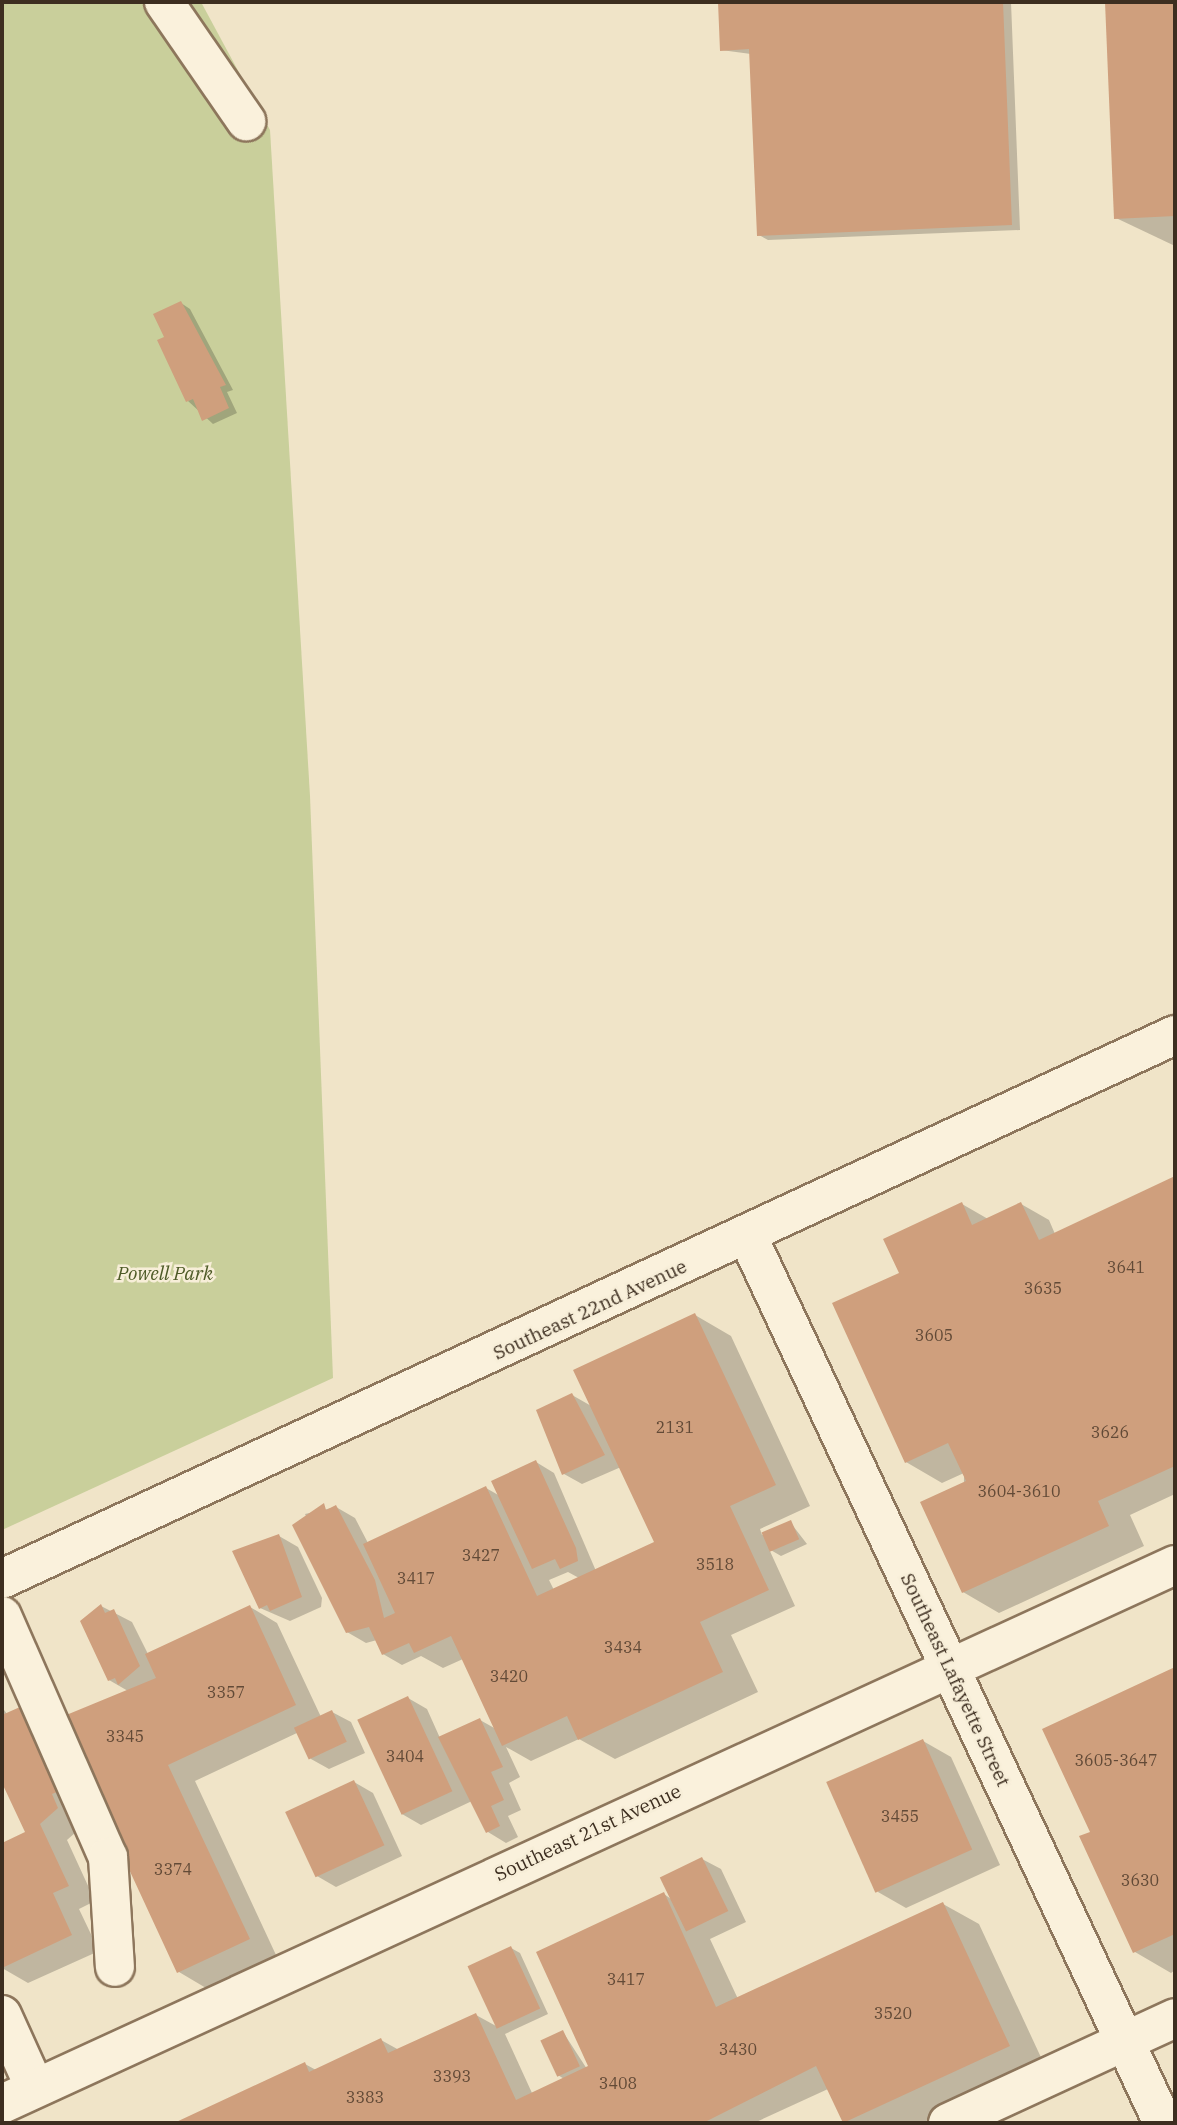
<!DOCTYPE html>
<style>
body{margin:0}
#map{position:relative;width:1177px;height:2125px;overflow:hidden;background:#f0e4c8;font-family:"IBM Plex Serif",serif}
div>[style]{position:absolute}
.green>*{inset:0;background:#c9cf9b}
.shadow>*{inset:0;background:#0003}
.building>*{inset:0;background:#cf9f7d;transform-origin:0 0}
.roads{filter:drop-shadow(2px 0 #8d765c) drop-shadow(-2px 0 #8d765c) drop-shadow(0 2px #8d765c) drop-shadow(0 -2px #8d765c)}
.minor>*{height:38px;margin:-19px;padding:0 19px;transform-origin:19px;border-radius:19px;background:#faf1dc}
span{translate:-50% -50%;white-space:nowrap;text-align:center;line-height:1.15;-webkit-text-stroke:5px #f7eed8;paint-order:stroke}
.number-label{font-size:16px;color:#624a37}
.number-label span{-webkit-text-stroke-width:0}
.park-label{font-size:19px;color:#4d5a26;font-style:italic}
.street-label{font-size:19px;color:#3d2e20}
.frame{position:absolute;inset:0;border:4px solid #3d2e20;pointer-events:none}
</style>
<div id="map">
<div class="green">
<i style="clip-path:polygon(2px 2px,201px 2px,270px 130px,310px 796px,333px 1378px,2px 1530px)"></i>
</div>
<div class="shadow">
<i style="clip-path:polygon(719px 2px,1011px 2px,1020px 230px,768px 240px,759px 235px,751px 54px,721px 50px)"></i>
<i style="clip-path:polygon(1107px 2px,1175px 2px,1175px 246px,1116px 218px)"></i>
<i style="clip-path:polygon(181px 303px,190px 309px,233px 390px,227px 392px,237px 413px,213px 424px,188px 401px,166px 338px)"></i>
<i style="clip-path:polygon(1175px 1179px,1175px 1494px,1130px 1515px,1144px 1546px,999px 1613px,963px 1592px,964px 1473px,942px 1483px,906px 1462px,901px 1273px,962px 1204px,988px 1219px,1021px 1204px,1049px 1220px,1055px 1234px)"></i>
<i style="clip-path:polygon(evenodd,695px 1315px,731px 1336px,810px 1506px,760px 1529px,762px 1535px,790px 1522px,807px 1544px,781px 1556px,769px 1549px,795px 1606px,731px 1635px,758px 1692px,615px 1759px,579px 1739px,531px 1761px,506px 1747px,520px 1777px,509px 1783px,521px 1810px,508px 1816px,518px 1837px,506px 1843px,488px 1832px,472px 1801px,421px 1825px,402px 1814px,408px 1698px,427px 1709px,440px 1738px,480px 1720px,496px 1729px,463px 1659px,443px 1668px,421px 1656px,402px 1665px,383px 1654px,377px 1640px,366px 1643px,347px 1632px,294px 1526px,308px 1520px,305px 1514px,336px 1507px,355px 1518px,368px 1543px,486px 1488px,500px 1496px,536px 1462px,554px 1473px,596px 1571px,656px 1543px,621px 1467px,582px 1484px,564px 1474px,572px 1395px,593px 1407px,695px 1315px,568px 1572px,579px 1578px,554px 1590px,549px 1580px,568px 1572px)"></i>
<i style="clip-path:polygon(279px 1536px,298px 1547px,322px 1598px,321px 1607px,290px 1621px,260px 1608px)"></i>
<i style="clip-path:polygon(101px 1606px,132px 1622px,148px 1654px,250px 1607px,277px 1623px,321px 1717px,332px 1712px,351px 1722px,365px 1753px,329px 1769px,311px 1759px,299px 1732px,195px 1781px,276px 1955px,206px 1988px,179px 1972px,128px 1691px,109px 1680px)"></i>
<i style="clip-path:polygon(1175px 1669px,1175px 1970px,1171px 1973px,1135px 1952px,1092px 1832px,1044px 1729px)"></i>
<i style="clip-path:polygon(2px 1707px,85px 1824px,67px 1840px,95px 1901px,79px 1909px,99px 1951px,28px 1983px,2px 1968px,2px 1845px,27px 1833px,2px 1779px)"></i>
<i style="clip-path:polygon(923px 1741px,951px 1757px,1000px 1865px,906px 1908px,878px 1892px)"></i>
<i style="clip-path:polygon(354px 1782px,373px 1793px,402px 1856px,336px 1887px,317px 1876px)"></i>
<i style="clip-path:polygon(702px 1859px,721px 1869px,746px 1922px,710px 1939px,738px 1999px,943px 1904px,979px 1924px,1045px 2066px,922px 2123px,845px 2123px,828px 2089px,754px 2123px,179px 2123px,305px 2064px,316px 2070px,381px 2040px,399px 2050px,476px 2015px,496px 2026px,511px 1948px,520px 1953px,548px 2014px,505px 2034px,532px 2093px,564px 2079px,558px 2075px,563px 2032px,587px 2069px,664px 1894px,671px 1899px)"></i>
</div>
<div class="building">
<i style="clip-path:polygon(718px 2px,1003px 2px,1012px 225px,757px 236px,749px 49px,720px 51px)"></i>
<i style="clip-path:polygon(1105px 2px,1175px 2px,1175px 216px,1114px 219px)"></i>
<i style="clip-path:polygon(181px 301px,226px 385px,220px 387px,229px 408px,202px 421px,193px 399px,186px 402px,157px 340px,164px 337px,153px 314px)"></i>
<i style="clip-path:polygon(1175px 1176px,1175px 1466px,1098px 1501px,1109px 1526px,962px 1593px,920px 1502px,966px 1481px,948px 1443px,905px 1463px,832px 1303px,899px 1273px,883px 1239px,962px 1202px,972px 1225px,1021px 1202px,1039px 1240px)"></i>
<i style="clip-path:polygon(695px 1313px,776px 1485px,730px 1506px,769px 1590px,700px 1622px,723px 1672px,578px 1740px,567px 1716px,502px 1746px,451px 1636px,414px 1653px,409px 1643px,382px 1655px,369px 1627px,346px 1633px,292px 1525px,324px 1503px,326px 1510px,336px 1505px,375px 1580px,384px 1618px,395px 1613px,363px 1544px,486px 1486px,537px 1596px,654px 1542px,573px 1370px)"></i>
<i style="clip-path:polygon(572px 1393px,605px 1455px,562px 1475px,536px 1410px)"></i>
<i style="clip-path:polygon(536px 1460px,576px 1548px,578px 1561px,560px 1569px,555px 1559px,532px 1569px,491px 1481px)"></i>
<i style="left:791px;top:1520px;width:21px;height:32px;rotate:67deg"></i>
<i style="clip-path:polygon(279px 1534px,302px 1597px,270px 1611px,267px 1605px,259px 1609px,232px 1551px)"></i>
<i style="clip-path:polygon(101px 1604px,105px 1613px,114px 1609px,140px 1666px,118px 1685px,115px 1678px,108px 1681px,80px 1621px)"></i>
<i style="clip-path:polygon(250px 1605px,296px 1705px,168px 1765px,250px 1939px,177px 1973px,59px 1718px,156px 1678px,145px 1654px)"></i>
<i style="clip-path:polygon(1175px 1667px,1175px 1934px,1133px 1953px,1079px 1836px,1090px 1832px,1042px 1729px)"></i>
<i style="left:408px;top:1696px;width:105px;height:56px;rotate:65deg"></i>
<i style="clip-path:polygon(29px 1703px,64px 1789px,52px 1794px,58px 1808px,40px 1824px,69px 1886px,53px 1893px,72px 1935px,2px 1968px,2px 1843px,25px 1832px,2px 1783px,2px 1715px)"></i>
<i style="left:332px;top:1710px;width:35px;height:42px;rotate:65deg"></i>
<i style="clip-path:polygon(480px 1718px,503px 1767px,491px 1772px,504px 1800px,491px 1806px,500px 1826px,486px 1833px,438px 1737px)"></i>
<i style="left:923px;top:1739px;width:121px;height:106px;rotate:66deg"></i>
<i style="left:354px;top:1780px;width:72px;height:76px;rotate:65deg"></i>
<i style="left:702px;top:1857px;width:60px;height:47px;rotate:64deg"></i>
<i style="clip-path:polygon(664px 1892px,716px 2007px,943px 1902px,1010px 2046px,843px 2123px,816px 2066px,703px 2123px,174px 2123px,305px 2062px,309px 2072px,381px 2038px,388px 2053px,476px 2013px,516px 2100px,588px 2066px,536px 1952px)"></i>
<i style="left:511px;top:1946px;width:69px;height:48px;rotate:65deg"></i>
<i style="left:563px;top:2030px;width:40px;height:25px;rotate:65deg"></i>
</div>
<div class="roads">
<div class="minor">
<i style="left:164px;top:2px;width:145px;rotate:55.4deg"></i>
<i style="left:748px;top:1237px;width:978px;rotate:64.9deg"></i>
<i style="left:2px;top:1579px;width:1293px;rotate:-24.88deg"></i>
<i style="left:2px;top:1616px;width:263px;rotate:66.3deg"></i>
<i style="left:108px;top:1857px;width:110px;rotate:86.4deg"></i>
<i style="left:2px;top:2015px;width:80px;rotate:65.7deg"></i>
<i style="left:2px;top:2104px;width:1291px;rotate:-24.68deg"></i>
<i style="left:948px;top:2123px;width:250px;rotate:-24.8deg"></i>
</div>
</div>
<div class="number-label">
<span style="left:1126px;top:1267px">3641</span>
<span style="left:1043px;top:1288px">3635</span>
<span style="left:934px;top:1335px">3605</span>
<span style="left:675px;top:1427px">2131</span>
<span style="left:1110px;top:1432px">3626</span>
<span style="left:1019px;top:1491px">3604-3610</span>
<span style="left:481px;top:1555px">3427</span>
<span style="left:715px;top:1564px">3518</span>
<span style="left:416px;top:1578px">3417</span>
<span style="left:623px;top:1647px">3434</span>
<span style="left:509px;top:1676px">3420</span>
<span style="left:226px;top:1692px">3357</span>
<span style="left:125px;top:1736px">3345</span>
<span style="left:405px;top:1756px">3404</span>
<span style="left:1116px;top:1760px">3605-3647</span>
<span style="left:900px;top:1816px">3455</span>
<span style="left:173px;top:1869px">3374</span>
<span style="left:1140px;top:1880px">3630</span>
<span style="left:626px;top:1979px">3417</span>
<span style="left:893px;top:2013px">3520</span>
<span style="left:738px;top:2049px">3430</span>
<span style="left:452px;top:2076px">3393</span>
<span style="left:618px;top:2083px">3408</span>
<span style="left:365px;top:2097px">3383</span>
</div>
<div class="park-label">
<span style="left:165px;top:1274px">Powell Park</span>
</div>
<div class="street-label">
<span style="left:590px;top:1310px;rotate:-25deg">Southeast 22nd Avenue</span>
<span style="left:955px;top:1680px;rotate:65deg">Southeast Lafayette Street</span>
<span style="left:588px;top:1833px;rotate:-25deg">Southeast 21st Avenue</span>
</div>
<div class="frame"></div>
</div>
